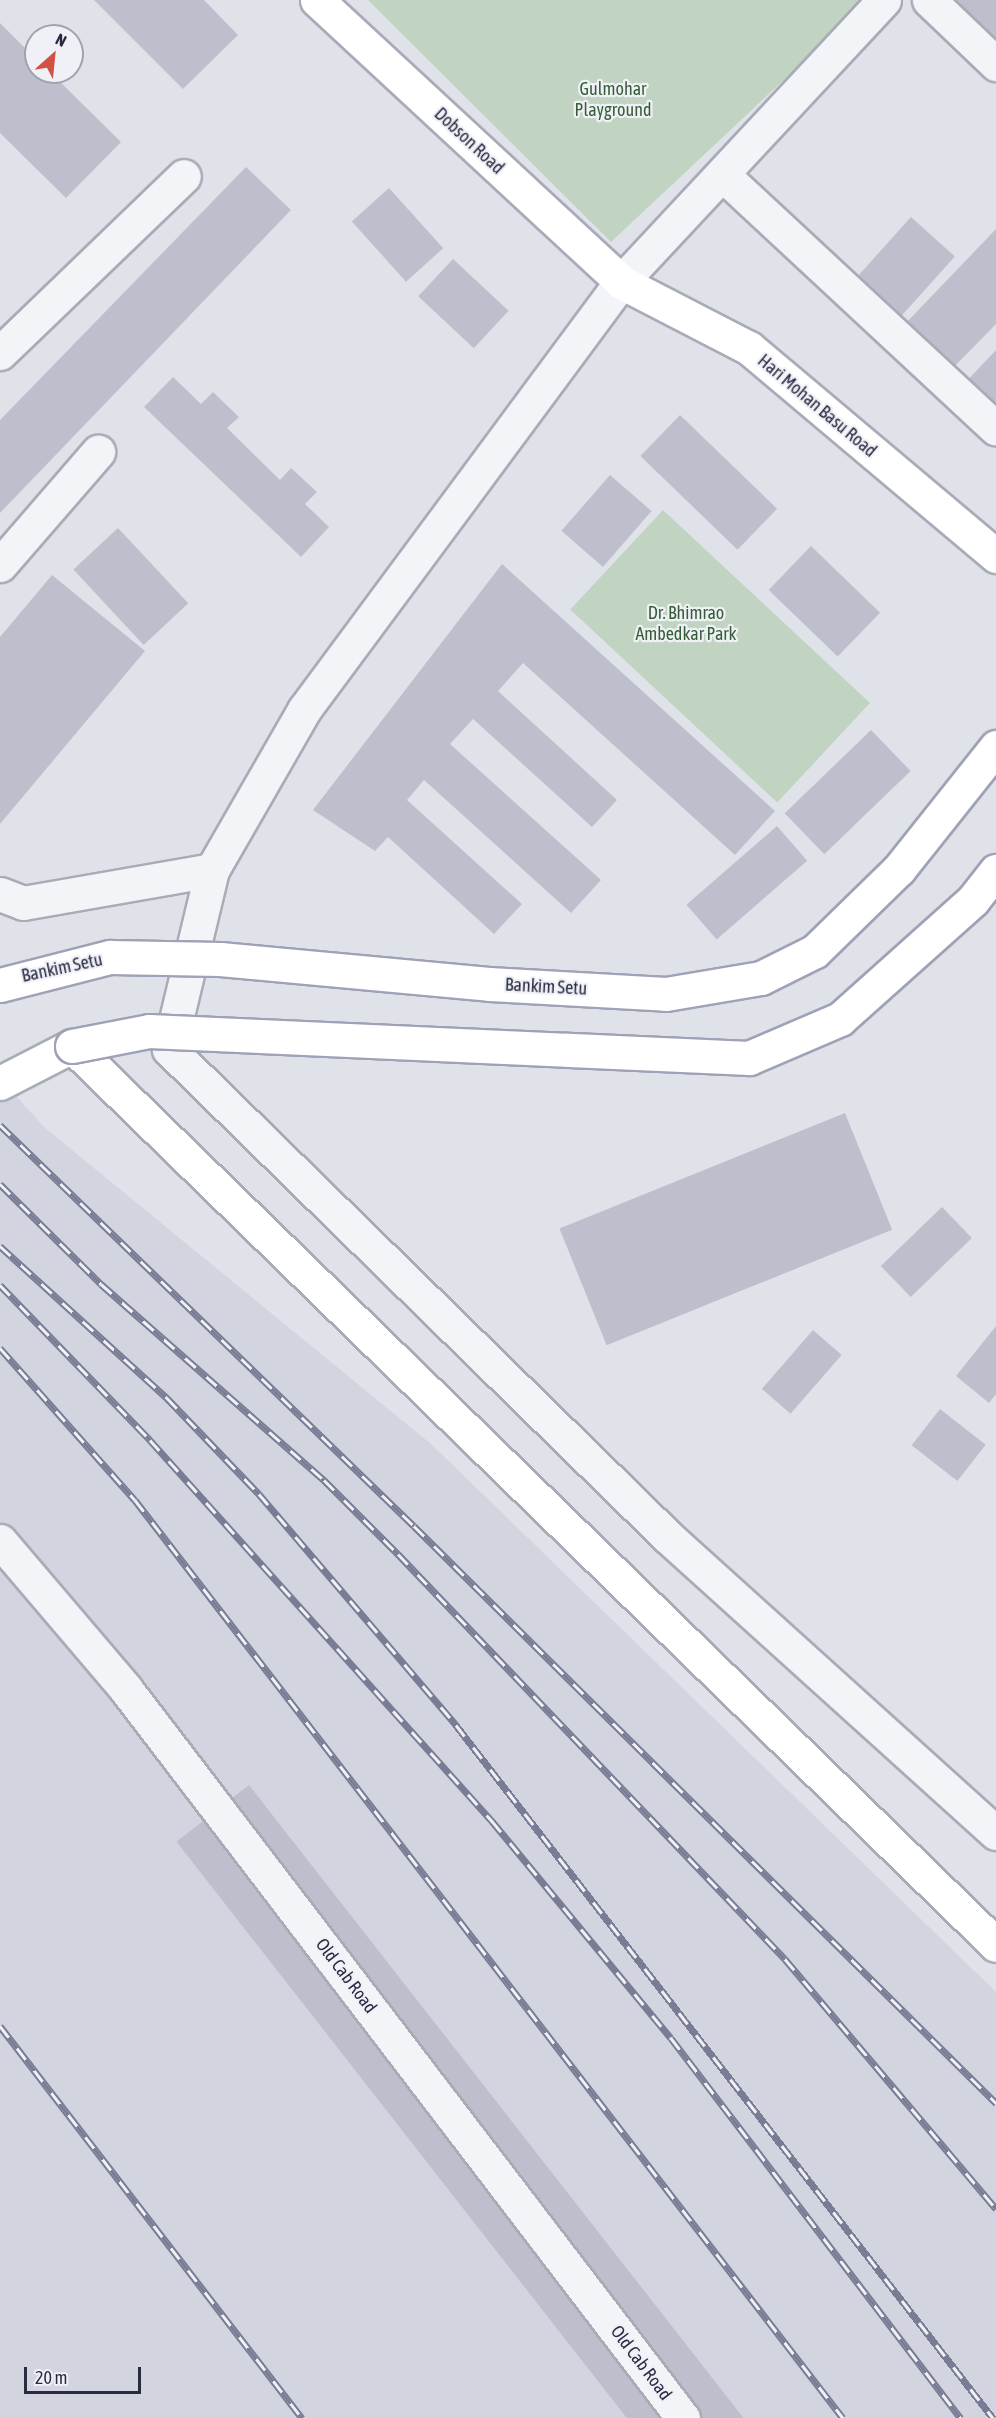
<!DOCTYPE html>
<style>
body{margin:0}
#map{position:relative;width:996px;height:2418px;overflow:hidden;background:#e0e2ea;font-family:"Asap Condensed",sans-serif}
div>[style]{position:absolute}
.built>*{inset:0;background:#d2d4df}
.green>*{inset:0;background:#c1d4c1;transform-origin:0 0}
.building>*{inset:0;background:#bdbfcd;transform-origin:0 0}
.roads{filter:drop-shadow(2px 0 #a9abb7) drop-shadow(-2px 0 #a9abb7) drop-shadow(0 2px #a9abb7) drop-shadow(0 -2px #a9abb7)}
.minor>*{height:33px;margin:-16.5px;padding:0 16.5px;transform-origin:16.5px;border-radius:16.5px;background:#f3f4f8}
.major>*{height:33px;margin:-16.5px;padding:0 16.5px;transform-origin:16.5px;border-radius:16.5px;background:#fff}
.rail>*{height:7px;margin-top:-3.5px;transform-origin:0;background:repeating-linear-gradient(90deg,#f0f1f7 0 14px,#797c94 0 28px);box-sizing:border-box;border-block:2px solid #797c94}
.bridges{filter:drop-shadow(2px 0 #9fa2b6) drop-shadow(-2px 0 #9fa2b6) drop-shadow(0 2px #9fa2b6) drop-shadow(0 -2px #9fa2b6)}
.major-bridge>*{height:33px;margin:-16.5px;padding:0 16.5px;transform-origin:16.5px;border-radius:16.5px;background:#fff}
span{translate:-50% -50%;white-space:nowrap;text-align:center;line-height:1.15;-webkit-text-stroke:4.5px #f0f1f7;paint-order:stroke}
.park-label{font-size:18px;color:#355e38}
.street-label{font-size:18px;color:#282b41}
.north{position:absolute;left:24px;top:24px;width:60px;height:60px;box-sizing:border-box;background:#f0f1f7;border:2px solid #a0a2ae;border-radius:50%;rotate:27deg;font-size:16px;font-weight:700;line-height:24px;text-align:center;color:#282b41}
.north::after{content:'';display:block;margin:auto;width:21px;height:27px;background:#d25142;clip-path:polygon(50% 0,100% 100%,50% 72%,0 100%)}
.scale{position:absolute;left:24px;top:2367px;width:117px;height:27px;box-sizing:border-box;border:3px solid #282b41;border-top:0;padding-left:8px;font-size:18px;line-height:21px;white-space:nowrap;color:#282b41;-webkit-text-stroke:4px #f0f1f7;paint-order:stroke}
</style>
<div id="map">
<div class="built">
<i style="clip-path:polygon(0 1078px,44px 1127px,431px 1444px,996px 1992px,996px 2418px,0 2418px)"></i>
</div>
<div class="green">
<i style="clip-path:polygon(368px 0,869px 0,611px 242px)"></i>
<i style="left:663px;top:510px;width:283px;height:136px;rotate:43deg"></i>
</div>
<div class="building">
<i style="clip-path:polygon(94px 0,204px 0,238px 35px,183px 89px)"></i>
<i style="clip-path:polygon(946px 0,996px 0,996px 51px)"></i>
<i style="clip-path:polygon(0 23px,36px 59px,36px 72px,50px 72px,121px 142px,66px 198px,0 133px)"></i>
<i style="clip-path:polygon(246px 167px,291px 210px,0 513px,0 420px)"></i>
<i style="left:389px;top:188px;width:81px;height:50px;rotate:48deg"></i>
<i style="left:911px;top:217px;width:59px;height:86px;rotate:42deg"></i>
<i style="clip-path:polygon(996px 229px,996px 324px,951px 370px,904px 325px)"></i>
<i style="left:453px;top:259px;width:76px;height:51px;rotate:43deg"></i>
<i style="clip-path:polygon(996px 350px,996px 420px,961px 387px)"></i>
<i style="clip-path:polygon(173px 377px,201px 404px,213px 392px,239px 417px,227px 428px,280px 480px,291px 468px,317px 492px,305px 504px,329px 527px,301px 557px,144px 407px)"></i>
<i style="left:680px;top:415px;width:135px;height:57px;rotate:44deg"></i>
<i style="left:610px;top:475px;width:55px;height:74px;rotate:41deg"></i>
<i style="left:118px;top:528px;width:103px;height:61px;rotate:47deg"></i>
<i style="left:811px;top:546px;width:96px;height:61px;rotate:44deg"></i>
<i style="clip-path:polygon(502px 564px,775px 811px,735px 855px,523px 663px,498px 691px,617px 800px,592px 827px,473px 719px,450px 744px,601px 880px,571px 913px,424px 780px,407px 800px,522px 904px,494px 934px,388px 837px,375px 851px,313px 810px)"></i>
<i style="clip-path:polygon(52px 575px,145px 651px,0 824px,0 637px)"></i>
<i style="left:871px;top:730px;width:57px;height:120px;rotate:46deg"></i>
<i style="left:777px;top:826px;width:46px;height:120px;rotate:49deg"></i>
<i style="left:845px;top:1113px;width:126px;height:308px;rotate:68deg"></i>
<i style="left:942px;top:1207px;width:43px;height:85px;rotate:46deg"></i>
<i style="clip-path:polygon(996px 1326px,996px 1394px,989px 1403px,956px 1376px)"></i>
<i style="left:813px;top:1330px;width:38px;height:78px;rotate:41deg"></i>
<i style="left:940px;top:1409px;width:58px;height:46px;rotate:38deg"></i>
<i style="left:249px;top:1785px;width:804px;height:92px;rotate:52deg"></i>
</div>
<div class="roads">
<div class="minor">
<i style="left:884px;top:0;width:386px;rotate:133deg"></i>
<i style="left:621px;top:282px;width:533px;rotate:126.53deg"></i>
<i style="left:304px;top:710px;width:185px;rotate:119.9deg"></i>
<i style="left:212px;top:870px;width:184px;rotate:103.5deg"></i>
<i style="left:169px;top:1049px;width:697px;rotate:44.36deg"></i>
<i style="left:667px;top:1536px;width:443px;rotate:42.1deg"></i>
<i style="left:929px;top:0;width:93px;rotate:43.7deg"></i>
<i style="left:722px;top:174px;width:374px;rotate:42.9deg"></i>
<i style="left:0;top:353px;width:255px;rotate:-43.9deg"></i>
<i style="left:0;top:565px;width:150px;rotate:-49.1deg"></i>
<i style="left:0;top:894px;width:25px;rotate:21deg"></i>
<i style="left:23px;top:903px;width:192px;rotate:-9.9deg"></i>
<i style="left:0;top:1541px;width:193px;rotate:49.6deg"></i>
<i style="left:125px;top:1688px;width:919px;rotate:52.61deg"></i>
</div>
<div class="major">
<i style="left:317px;top:0;width:415px;rotate:42.8deg"></i>
<i style="left:621px;top:282px;width:144px;rotate:27.3deg"></i>
<i style="left:749px;top:348px;width:323px;rotate:40.1deg"></i>
<i style="left:0;top:1083px;width:81px;rotate:-27.2deg"></i>
<i style="left:72px;top:1046px;width:1289px;rotate:44.21deg"></i>
</div>
</div>
<div class="rail">
<i style="left:0;top:1125px;width:576px;rotate:44.09deg"></i>
<i style="left:414px;top:1526px;width:820px;rotate:44.75deg"></i>
<i style="left:0;top:1184px;width:142px;rotate:44.7deg"></i>
<i style="left:101px;top:1284px;width:297px;rotate:41.3deg"></i>
<i style="left:324px;top:1480px;width:105px;rotate:45deg"></i>
<i style="left:398px;top:1554px;width:560px;rotate:46.3deg"></i>
<i style="left:785px;top:1959px;width:327px;rotate:49.8deg"></i>
<i style="left:0;top:1246px;width:226px;rotate:42.3deg"></i>
<i style="left:167px;top:1398px;width:133px;rotate:46.2deg"></i>
<i style="left:259px;top:1494px;width:304px;rotate:49.5deg"></i>
<i style="left:456px;top:1725px;width:877px;rotate:52.23deg"></i>
<i style="left:0;top:1285px;width:216px;rotate:45.9deg"></i>
<i style="left:150px;top:1440px;width:512px;rotate:48.09deg"></i>
<i style="left:492px;top:1821px;width:281px;rotate:50.5deg"></i>
<i style="left:671px;top:2038px;width:478px;rotate:52.7deg"></i>
<i style="left:0;top:1348px;width:203px;rotate:48.4deg"></i>
<i style="left:135px;top:1500px;width:1159px;rotate:52.36deg"></i>
<i style="left:0;top:2026px;width:495px;rotate:52.4deg"></i>
</div>
<div class="bridges">
<div class="major-bridge">
<i style="left:0;top:985px;width:114px;rotate:-14.3deg"></i>
<i style="left:110px;top:957px;width:110px;rotate:1deg"></i>
<i style="left:220px;top:959px;width:270px;rotate:5.3deg"></i>
<i style="left:489px;top:984px;width:177px;rotate:3.2deg"></i>
<i style="left:666px;top:994px;width:96px;rotate:-9.6deg"></i>
<i style="left:761px;top:978px;width:60px;rotate:-26.6deg"></i>
<i style="left:815px;top:951px;width:117px;rotate:-44.3deg"></i>
<i style="left:899px;top:869px;width:156px;rotate:-51.5deg"></i>
<i style="left:72px;top:1046px;width:78px;rotate:-11deg"></i>
<i style="left:149px;top:1031px;width:601px;rotate:2.58deg"></i>
<i style="left:749px;top:1058px;width:99px;rotate:-23.2deg"></i>
<i style="left:840px;top:1019px;width:178px;rotate:-41.8deg"></i>
<i style="left:973px;top:900px;width:37px;rotate:-52deg"></i>
</div>
</div>
<div class="park-label">
<span style="left:613px;top:100px">Gulmohar<br>Playground</span>
<span style="left:686px;top:624px">Dr. Bhimrao<br>Ambedkar Park</span>
</div>
<div class="street-label">
<span style="left:469px;top:141px;rotate:43deg">Dobson Road</span>
<span style="left:817px;top:406px;rotate:40deg">Hari Mohan Basu Road</span>
<span style="left:62px;top:968px;rotate:-12deg">Bankim Setu</span>
<span style="left:546px;top:987px;rotate:3deg">Bankim Setu</span>
<span style="left:346px;top:1976px;rotate:53deg">Old Cab Road</span>
<span style="left:641px;top:2363px;rotate:53deg">Old Cab Road</span>
</div>
<div class="north">N</div>
<div class="scale">20 m</div>
</div>
